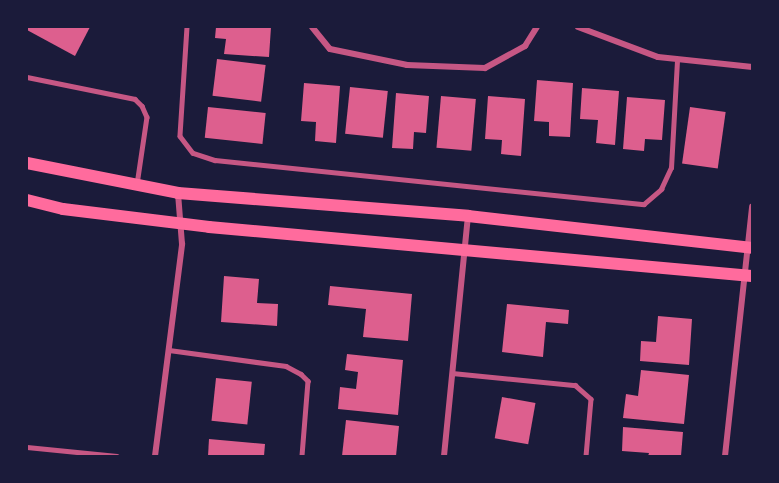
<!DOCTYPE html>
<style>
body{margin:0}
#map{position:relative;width:779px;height:483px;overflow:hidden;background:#1b1b3a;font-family:Bitter,serif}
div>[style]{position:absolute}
.building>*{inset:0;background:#dd5f8e;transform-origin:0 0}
.service>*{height:4.5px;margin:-2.25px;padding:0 2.25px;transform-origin:2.25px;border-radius:2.25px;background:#c65784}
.minor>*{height:6px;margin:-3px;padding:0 3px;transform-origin:3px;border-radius:3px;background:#c65784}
.secondary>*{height:12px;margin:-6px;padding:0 6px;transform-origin:6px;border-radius:6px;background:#ff6b9d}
span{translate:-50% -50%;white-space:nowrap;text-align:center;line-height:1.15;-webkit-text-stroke:6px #1b1b3a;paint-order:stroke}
.frame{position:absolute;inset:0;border:28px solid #1b1b3a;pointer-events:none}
</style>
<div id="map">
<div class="building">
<i style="clip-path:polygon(27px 27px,90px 27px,75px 56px,27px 30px)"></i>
<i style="clip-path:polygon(216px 27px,271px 27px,269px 57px,224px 54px,226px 39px,215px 38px)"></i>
<i style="left:217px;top:59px;width:49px;height:37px;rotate:7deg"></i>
<i style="clip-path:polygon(537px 80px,573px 83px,570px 137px,549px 136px,549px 122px,534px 121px)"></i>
<i style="clip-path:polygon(304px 83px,340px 86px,336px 143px,315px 141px,316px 122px,301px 121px)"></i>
<i style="left:350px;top:87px;width:38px;height:47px;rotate:6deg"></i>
<i style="clip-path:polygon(582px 88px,619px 91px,615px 145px,596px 143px,598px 120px,580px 119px)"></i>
<i style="clip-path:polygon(396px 93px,429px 96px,426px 133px,414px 132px,413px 149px,392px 148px)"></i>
<i style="left:441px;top:96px;width:35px;height:52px;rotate:5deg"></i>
<i style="clip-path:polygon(488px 96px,525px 99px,521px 156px,501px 154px,502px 140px,485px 139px)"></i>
<i style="clip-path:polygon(627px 97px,665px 100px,662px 140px,645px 139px,644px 151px,623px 149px)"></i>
<i style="left:208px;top:107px;width:58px;height:31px;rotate:6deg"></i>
<i style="left:690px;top:107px;width:36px;height:57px;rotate:8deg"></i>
<i style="clip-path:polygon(224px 276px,259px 279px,257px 303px,278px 304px,277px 326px,221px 322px)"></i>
<i style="clip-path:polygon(330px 286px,412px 294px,408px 341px,363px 337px,366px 309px,328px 305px)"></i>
<i style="clip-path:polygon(507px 304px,569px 310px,568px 324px,546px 322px,543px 357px,502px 352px)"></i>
<i style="clip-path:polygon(658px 316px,692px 319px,689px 365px,640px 361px,641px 341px,656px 342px)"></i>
<i style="clip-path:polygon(347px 354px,403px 360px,398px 415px,338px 409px,340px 387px,356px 389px,358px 372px,345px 370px)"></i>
<i style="clip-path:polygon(641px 370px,689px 375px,684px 424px,623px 418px,626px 394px,638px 396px)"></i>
<i style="left:216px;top:378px;width:36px;height:43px;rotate:6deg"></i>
<i style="left:502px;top:397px;width:34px;height:42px;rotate:10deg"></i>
<i style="clip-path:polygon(346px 420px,399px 426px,396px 456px,342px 456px)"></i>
<i style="clip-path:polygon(623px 427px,683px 432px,681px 456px,648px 456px,649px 453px,622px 451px)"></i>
<i style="clip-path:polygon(209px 439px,265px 444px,264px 456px,208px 456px)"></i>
</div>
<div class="service">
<i style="left:187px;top:27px;width:109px;rotate:93.7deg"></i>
<i style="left:180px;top:136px;width:21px;rotate:53deg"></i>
<i style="left:193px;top:153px;width:23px;rotate:18deg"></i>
<i style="left:215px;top:160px;width:431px;rotate:5.9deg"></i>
<i style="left:644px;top:204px;width:23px;rotate:-41deg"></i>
<i style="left:661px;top:189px;width:23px;rotate:-65deg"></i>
<i style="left:671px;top:168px;width:108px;rotate:-86.8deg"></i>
<i style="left:27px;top:77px;width:110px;rotate:11.5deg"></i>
<i style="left:135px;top:99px;width:10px;rotate:45deg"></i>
<i style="left:142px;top:106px;width:12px;rotate:66deg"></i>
<i style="left:147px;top:117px;width:69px;rotate:98.4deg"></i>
<i style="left:169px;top:350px;width:118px;rotate:7.8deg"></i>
<i style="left:286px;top:366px;width:17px;rotate:28deg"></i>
<i style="left:301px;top:374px;width:10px;rotate:45deg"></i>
<i style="left:308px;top:381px;width:75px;rotate:94.6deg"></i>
<i style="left:452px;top:373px;width:124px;rotate:5.6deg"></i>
<i style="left:575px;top:385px;width:21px;rotate:41deg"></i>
<i style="left:591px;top:399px;width:57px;rotate:95deg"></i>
<i style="left:27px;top:447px;width:90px;rotate:5.7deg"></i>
</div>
<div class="minor">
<i style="left:312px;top:27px;width:28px;rotate:51deg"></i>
<i style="left:330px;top:49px;width:79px;rotate:11.7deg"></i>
<i style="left:407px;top:65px;width:78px;rotate:2.2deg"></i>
<i style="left:485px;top:68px;width:46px;rotate:-28.8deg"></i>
<i style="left:525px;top:46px;width:22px;rotate:-58deg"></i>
<i style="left:578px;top:27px;width:85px;rotate:20.6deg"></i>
<i style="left:658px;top:57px;width:95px;rotate:6.1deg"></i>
<i style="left:155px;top:456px;width:214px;rotate:-82.7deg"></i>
<i style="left:182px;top:244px;width:51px;rotate:-94.5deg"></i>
<i style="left:444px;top:456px;width:241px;rotate:-84.3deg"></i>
<i style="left:725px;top:456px;width:251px;rotate:-83.8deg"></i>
</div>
<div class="secondary">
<i style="left:27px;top:163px;width:154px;rotate:11.2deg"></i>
<i style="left:178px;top:193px;width:291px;rotate:4.5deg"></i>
<i style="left:468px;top:216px;width:286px;rotate:6.4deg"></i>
<i style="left:27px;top:200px;width:37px;rotate:14deg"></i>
<i style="left:63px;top:209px;width:147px;rotate:7deg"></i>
<i style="left:209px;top:227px;width:545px;rotate:5.16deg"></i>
</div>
<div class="frame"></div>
</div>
